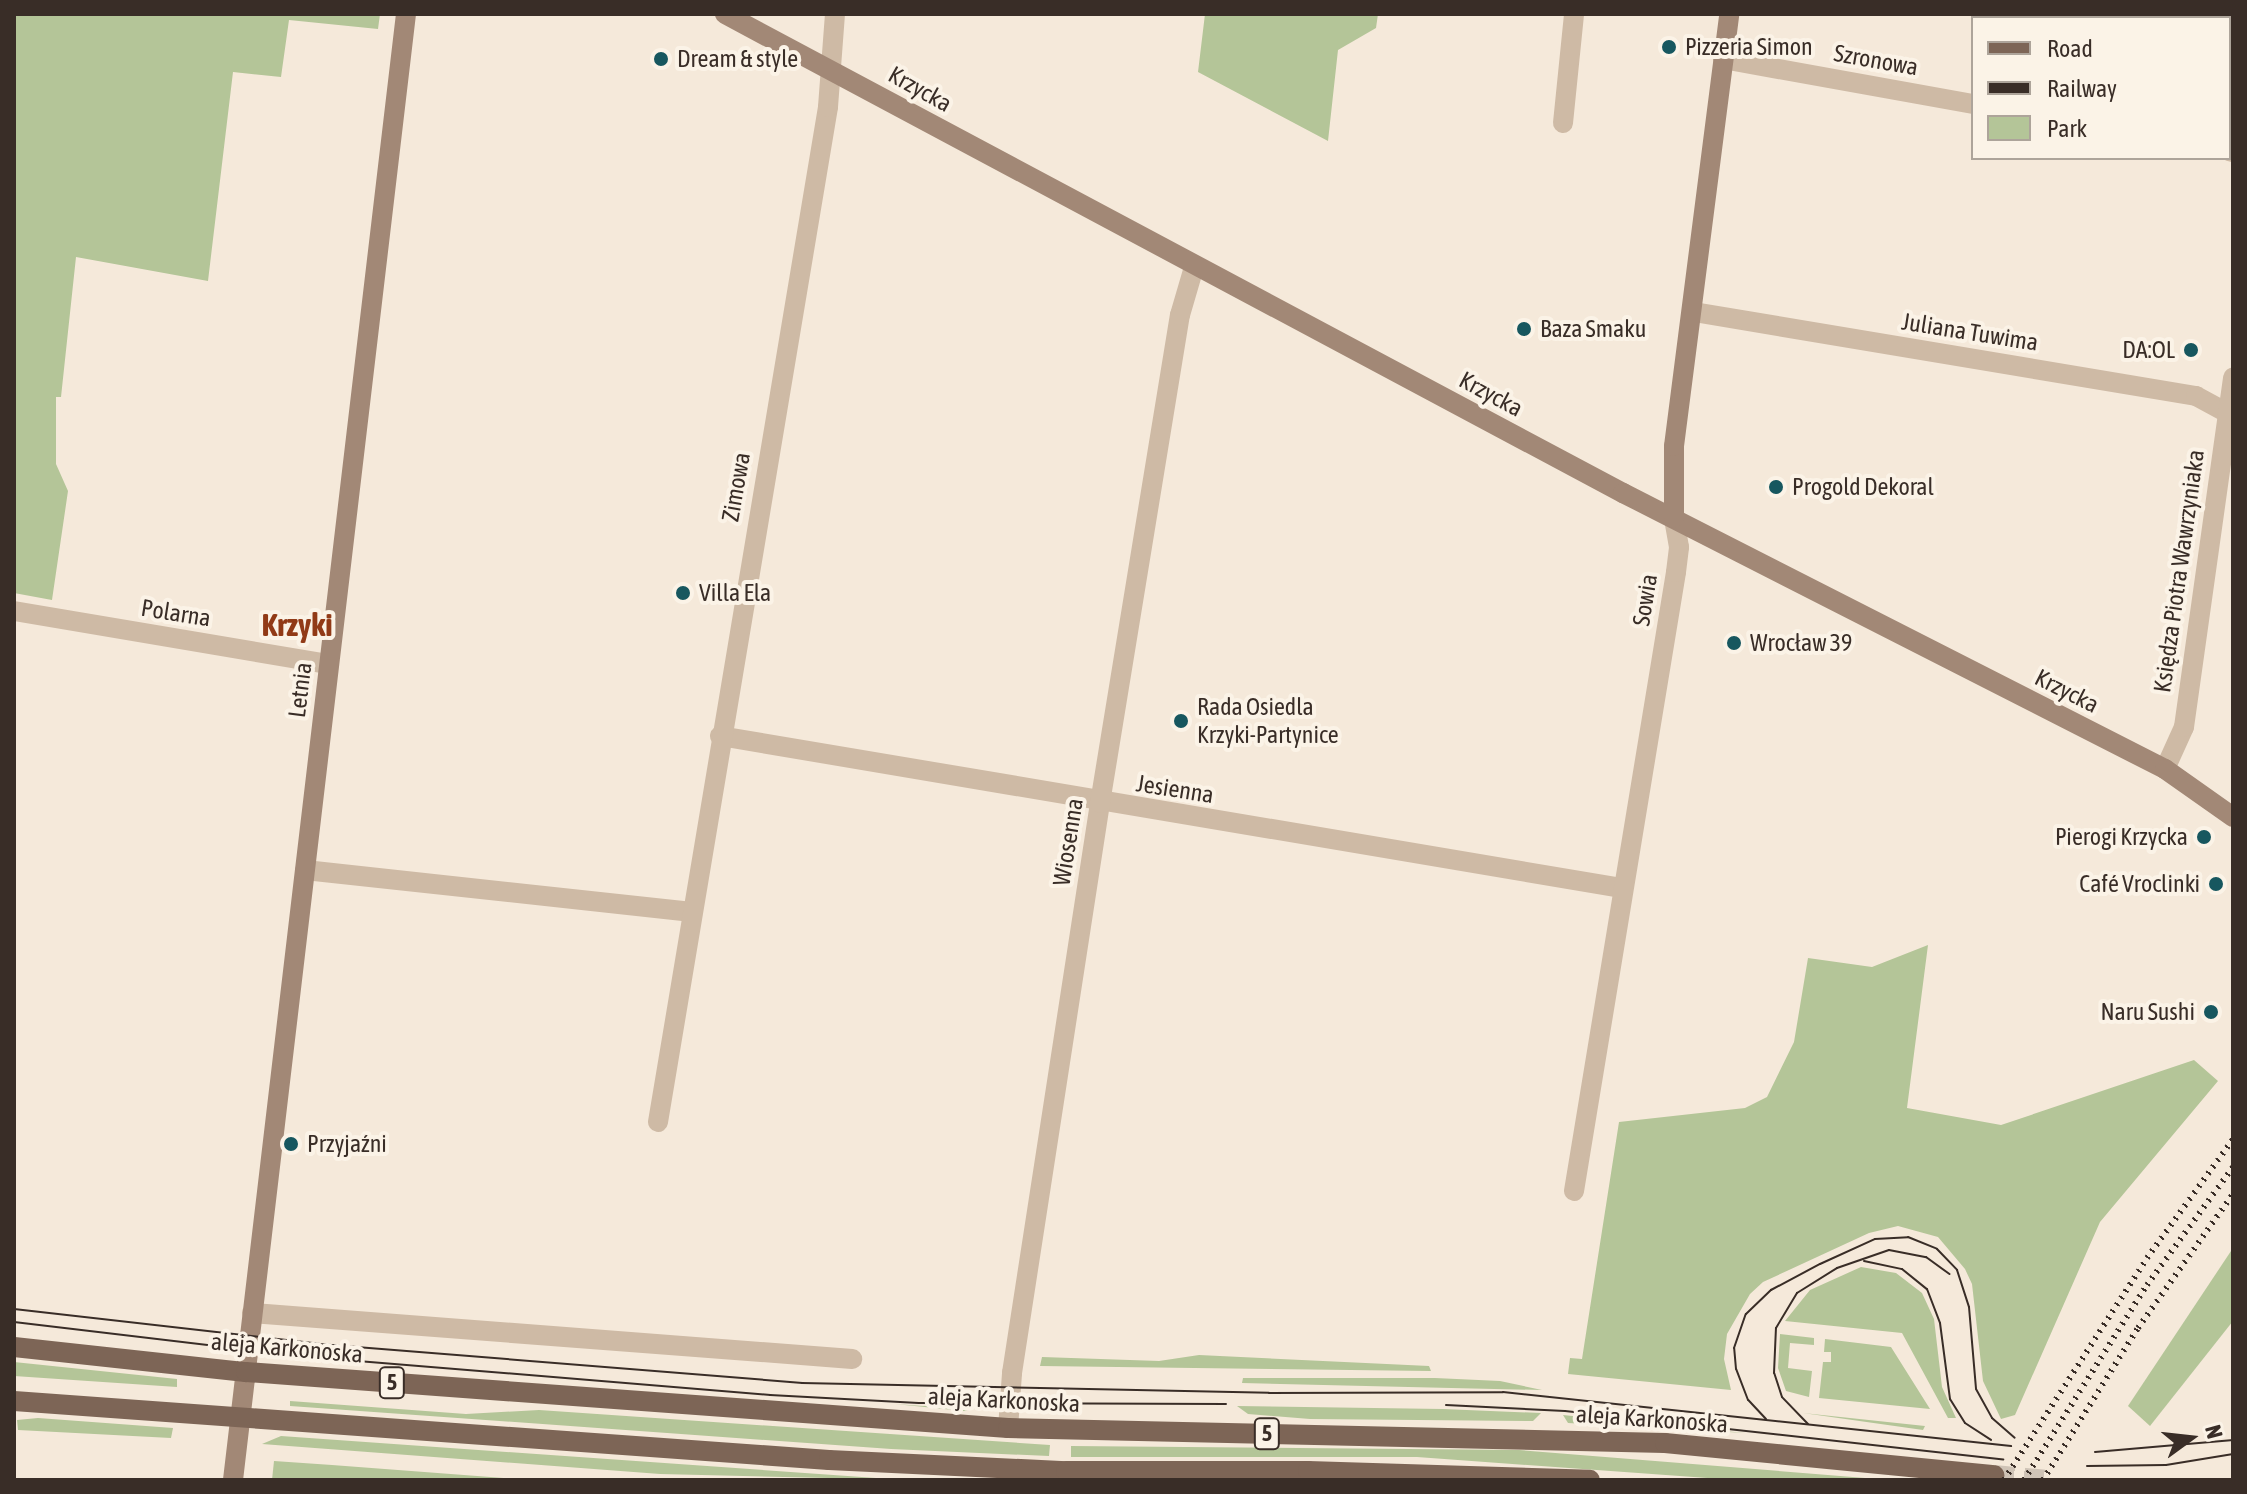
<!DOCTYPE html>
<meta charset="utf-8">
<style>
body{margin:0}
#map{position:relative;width:2247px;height:1494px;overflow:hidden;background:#f5e9da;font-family:"Asap Condensed",sans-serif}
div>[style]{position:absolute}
.green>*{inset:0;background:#b4c598}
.primary-tunnel>*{height:20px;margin-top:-10px;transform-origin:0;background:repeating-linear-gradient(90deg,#cfc3b6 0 20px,transparent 0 30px)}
.street>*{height:20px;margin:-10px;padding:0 10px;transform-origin:10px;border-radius:10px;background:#cebaa5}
.secondary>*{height:20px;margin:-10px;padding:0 10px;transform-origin:10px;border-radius:10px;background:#a28876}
.primary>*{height:20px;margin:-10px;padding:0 10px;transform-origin:10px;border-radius:10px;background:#7d6556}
.tram>*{height:2px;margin:-1px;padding:0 1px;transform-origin:1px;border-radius:1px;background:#392d27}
.rail>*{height:6px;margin-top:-3px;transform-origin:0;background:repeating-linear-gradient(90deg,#392d27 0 2px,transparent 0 8px)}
.dots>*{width:22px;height:22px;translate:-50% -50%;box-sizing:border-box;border:4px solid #fbf3e7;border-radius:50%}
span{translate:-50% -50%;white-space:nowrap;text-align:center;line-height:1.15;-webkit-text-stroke:8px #fbf3e7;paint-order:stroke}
.shield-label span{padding:2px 6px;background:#fbf3e7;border:2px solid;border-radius:6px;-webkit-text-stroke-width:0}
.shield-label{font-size:22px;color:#392d27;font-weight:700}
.poi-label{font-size:24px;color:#392d27}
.left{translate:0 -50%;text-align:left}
.right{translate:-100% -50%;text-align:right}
.street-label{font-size:24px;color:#392d27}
.district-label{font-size:32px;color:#913a17;font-weight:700}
.frame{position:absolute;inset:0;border:16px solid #392d27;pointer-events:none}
.legend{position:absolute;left:1971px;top:16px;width:260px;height:144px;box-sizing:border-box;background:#fbf3e7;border:2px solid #ada49a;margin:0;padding:10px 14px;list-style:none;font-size:24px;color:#392d27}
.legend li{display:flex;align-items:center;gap:16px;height:40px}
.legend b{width:40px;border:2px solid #ada49a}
.north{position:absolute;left:2151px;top:1398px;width:80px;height:80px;-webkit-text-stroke:6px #fbf3e7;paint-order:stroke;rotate:75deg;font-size:22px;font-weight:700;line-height:32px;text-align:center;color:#392d27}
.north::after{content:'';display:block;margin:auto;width:28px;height:36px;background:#392d27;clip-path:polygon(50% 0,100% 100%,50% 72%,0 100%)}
</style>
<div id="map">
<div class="green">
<i style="clip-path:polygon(14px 14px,380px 14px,378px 29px,289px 20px,281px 77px,233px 72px,208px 281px,76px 257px,61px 397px,56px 397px,56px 464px,68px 491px,52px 600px,14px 593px)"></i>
<i style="clip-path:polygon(1205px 14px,1378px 14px,1376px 28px,1338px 50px,1328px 141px,1198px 72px)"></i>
<i style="clip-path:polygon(1928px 945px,1907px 1108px,2001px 1125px,2194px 1060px,2218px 1081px,2100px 1222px,2015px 1415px,2001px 1419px,1983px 1381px,1972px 1284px,1965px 1269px,1938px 1237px,1898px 1226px,1869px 1233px,1763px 1282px,1750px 1294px,1727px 1334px,1724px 1359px,1731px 1390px,1568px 1374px,1570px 1358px,1582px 1359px,1619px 1122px,1745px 1108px,1767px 1097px,1794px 1042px,1808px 958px,1872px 967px)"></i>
<i style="clip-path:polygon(2233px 1248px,2233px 1321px,2150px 1426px,2128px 1406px)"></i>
<i style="clip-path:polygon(1861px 1267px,1896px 1273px,1922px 1293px,1934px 1319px,1942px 1387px,1956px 1418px,1948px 1418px,1902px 1333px,1785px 1321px,1810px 1290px)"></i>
<i style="clip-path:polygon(1780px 1334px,1814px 1338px,1814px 1345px,1790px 1343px,1788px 1368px,1812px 1371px,1809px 1397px,1786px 1391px,1778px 1368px)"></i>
<i style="clip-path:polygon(1825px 1339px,1891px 1347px,1930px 1409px,1819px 1398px,1823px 1362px,1831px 1362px,1831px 1352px,1824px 1352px)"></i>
<i style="clip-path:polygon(1199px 1355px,1429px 1366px,1431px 1371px,1040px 1366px,1042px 1357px,1159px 1361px)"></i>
<i style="clip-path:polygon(14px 1362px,177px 1379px,177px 1387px,14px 1376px)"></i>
<i style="clip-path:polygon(1243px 1378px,1435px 1378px,1500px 1381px,1542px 1390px,1242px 1383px)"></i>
<i style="clip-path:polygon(290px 1401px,466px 1414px,539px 1410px,1050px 1445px,1049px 1456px,891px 1449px,290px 1406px)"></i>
<i style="clip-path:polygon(895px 1404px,923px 1406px,982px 1406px,964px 1411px)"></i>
<i style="clip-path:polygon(1237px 1406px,1443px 1409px,1541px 1413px,1533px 1421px,1310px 1419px,1248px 1414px)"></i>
<i style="clip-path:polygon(1803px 1413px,1925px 1426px,1923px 1430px)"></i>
<i style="clip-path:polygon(1563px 1415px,1667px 1426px,1746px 1433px,1568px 1423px)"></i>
<i style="clip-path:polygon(38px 1418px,173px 1428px,171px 1438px,18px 1430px,17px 1420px)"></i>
<i style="clip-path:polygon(281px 1436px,876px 1478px,916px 1480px,660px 1474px,262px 1444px)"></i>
<i style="clip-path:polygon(1071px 1446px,1519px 1450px,1890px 1480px,1735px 1480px,1417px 1457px,1071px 1457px)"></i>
<i style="clip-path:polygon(274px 1461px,332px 1465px,529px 1480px,272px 1480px)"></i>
</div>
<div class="primary-tunnel">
<i style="left:1994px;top:1475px;width:54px;rotate:5.3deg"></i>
</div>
<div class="street">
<i style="left:1723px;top:59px;width:254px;rotate:10.2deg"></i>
<i style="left:1563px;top:123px;width:110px;rotate:-84.2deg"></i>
<i style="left:2229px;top:151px;width:4px;rotate:14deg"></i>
<i style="left:1694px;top:312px;width:509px;rotate:9.5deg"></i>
<i style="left:2196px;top:396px;width:42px;rotate:28.4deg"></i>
<i style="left:14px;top:611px;width:319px;rotate:9.6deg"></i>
<i style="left:720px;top:736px;width:915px;rotate:9.57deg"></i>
<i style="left:2165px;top:769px;width:46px;rotate:-65.7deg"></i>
<i style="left:2184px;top:727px;width:353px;rotate:-82deg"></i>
<i style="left:305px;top:870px;width:387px;rotate:6.2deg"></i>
<i style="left:658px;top:1122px;width:1029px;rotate:-80.49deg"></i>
<i style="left:828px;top:107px;width:93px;rotate:-85.7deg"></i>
<i style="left:1574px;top:1191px;width:627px;rotate:-80.64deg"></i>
<i style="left:1676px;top:572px;width:25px;rotate:-83deg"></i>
<i style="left:1679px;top:547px;width:29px;rotate:-100deg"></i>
<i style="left:252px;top:1313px;width:602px;rotate:4.38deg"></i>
<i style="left:1008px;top:1428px;width:55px;rotate:-85.8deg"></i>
<i style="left:1012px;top:1373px;width:577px;rotate:-81.22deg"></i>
<i style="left:1100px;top:803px;width:495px;rotate:-80.7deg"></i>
<i style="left:1180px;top:315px;width:50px;rotate:-73.7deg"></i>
</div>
<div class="secondary">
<i style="left:725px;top:14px;width:1018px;rotate:28.08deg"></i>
<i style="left:1623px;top:493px;width:608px;rotate:26.99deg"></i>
<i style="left:2165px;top:769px;width:83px;rotate:35.2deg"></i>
<i style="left:1674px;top:518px;width:72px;rotate:-90deg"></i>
<i style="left:1674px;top:446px;width:435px;rotate:-82.7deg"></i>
<i style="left:233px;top:1480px;width:1476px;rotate:-83.27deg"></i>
</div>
<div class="primary">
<i style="left:14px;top:1347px;width:233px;rotate:6.2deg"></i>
<i style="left:246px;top:1372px;width:764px;rotate:4.2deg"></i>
<i style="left:1008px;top:1428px;width:657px;rotate:1.31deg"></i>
<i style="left:1665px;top:1443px;width:331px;rotate:5.6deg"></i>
<i style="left:14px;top:1401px;width:817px;rotate:4.14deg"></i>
<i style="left:829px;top:1460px;width:237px;rotate:2.7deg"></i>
<i style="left:1066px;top:1471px;width:242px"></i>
<i style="left:1308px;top:1471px;width:282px;rotate:1.8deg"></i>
</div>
<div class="tram">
<i style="left:1864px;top:1261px;width:39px;rotate:12deg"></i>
<i style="left:1902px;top:1269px;width:32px;rotate:39deg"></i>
<i style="left:1927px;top:1289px;width:36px;rotate:69deg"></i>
<i style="left:1940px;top:1323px;width:77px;rotate:82.5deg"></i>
<i style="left:1950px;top:1399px;width:28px;rotate:58deg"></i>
<i style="left:1965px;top:1423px;width:31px;rotate:33deg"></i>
<i style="left:14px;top:1309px;width:307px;rotate:6.5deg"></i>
<i style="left:319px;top:1344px;width:485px;rotate:4.6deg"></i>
<i style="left:802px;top:1383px;width:467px;rotate:1.2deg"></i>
<i style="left:1269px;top:1393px;width:234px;rotate:-0.2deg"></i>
<i style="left:1503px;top:1392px;width:511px;rotate:6.07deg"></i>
<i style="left:14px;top:1322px;width:297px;rotate:6.8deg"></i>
<i style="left:309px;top:1357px;width:463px;rotate:4.7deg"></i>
<i style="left:770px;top:1395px;width:149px;rotate:3.1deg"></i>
<i style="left:919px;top:1403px;width:307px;rotate:0.2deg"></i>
<i style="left:1446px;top:1405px;width:119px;rotate:2.9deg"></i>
<i style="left:1565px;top:1411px;width:441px;rotate:6.3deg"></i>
<i style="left:1766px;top:1419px;width:26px;rotate:-133deg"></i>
<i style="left:1748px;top:1400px;width:33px;rotate:-111deg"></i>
<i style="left:1736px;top:1369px;width:21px;rotate:-95deg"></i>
<i style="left:1734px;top:1348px;width:36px;rotate:-71deg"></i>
<i style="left:1746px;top:1314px;width:35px;rotate:-44deg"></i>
<i style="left:1771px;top:1290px;width:55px;rotate:-28deg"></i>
<i style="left:1820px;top:1264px;width:60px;rotate:-24.4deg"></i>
<i style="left:1875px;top:1239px;width:33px;rotate:-3deg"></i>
<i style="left:1908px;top:1237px;width:31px;rotate:22deg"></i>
<i style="left:1937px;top:1249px;width:29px;rotate:46deg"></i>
<i style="left:1957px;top:1270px;width:39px;rotate:72deg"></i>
<i style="left:1969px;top:1307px;width:82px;rotate:85.1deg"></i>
<i style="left:1976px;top:1389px;width:33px;rotate:61deg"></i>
<i style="left:1992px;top:1418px;width:30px;rotate:41deg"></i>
<i style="left:1808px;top:1424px;width:37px;rotate:-134deg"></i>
<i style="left:1782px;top:1397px;width:25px;rotate:-108deg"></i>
<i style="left:1774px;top:1373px;width:45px;rotate:-87.5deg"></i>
<i style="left:1776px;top:1328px;width:41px;rotate:-59deg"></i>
<i style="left:1797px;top:1293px;width:47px;rotate:-32deg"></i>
<i style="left:1837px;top:1268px;width:55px;rotate:-19.1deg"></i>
<i style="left:1889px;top:1250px;width:38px;rotate:11deg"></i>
<i style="left:1926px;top:1257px;width:29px;rotate:36deg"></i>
<i style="left:2095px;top:1452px;width:139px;rotate:-5deg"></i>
<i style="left:2087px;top:1466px;width:79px;rotate:-0.7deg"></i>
<i style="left:2166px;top:1465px;width:68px;rotate:-9.3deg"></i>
</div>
<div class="rail">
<i style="left:2004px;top:1480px;width:264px;rotate:-57.2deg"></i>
<i style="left:2147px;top:1258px;width:147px;rotate:-54.1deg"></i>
<i style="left:2024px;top:1480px;width:231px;rotate:-57.8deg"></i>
<i style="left:2147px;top:1285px;width:146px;rotate:-53.9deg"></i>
<i style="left:2043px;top:1480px;width:179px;rotate:-58deg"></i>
<i style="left:2138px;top:1328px;width:164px;rotate:-54.7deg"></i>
</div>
<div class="dots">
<i style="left:1669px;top:47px;background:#17575f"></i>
<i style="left:661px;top:59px;background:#17575f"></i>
<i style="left:1524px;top:329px;background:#17575f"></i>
<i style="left:2191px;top:350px;background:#17575f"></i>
<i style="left:1776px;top:487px;background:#17575f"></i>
<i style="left:683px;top:593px;background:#17575f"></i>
<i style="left:1734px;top:643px;background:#17575f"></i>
<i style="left:1181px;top:721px;background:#17575f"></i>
<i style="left:2204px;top:837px;background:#17575f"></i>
<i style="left:2216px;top:884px;background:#17575f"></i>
<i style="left:2211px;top:1012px;background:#17575f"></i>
<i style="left:291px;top:1144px;background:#17575f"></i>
</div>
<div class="shield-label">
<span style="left:392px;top:1383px">5</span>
<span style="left:1267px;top:1434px">5</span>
</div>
<div class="poi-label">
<span class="left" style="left:1685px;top:47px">Pizzeria Simon</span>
<span class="left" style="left:677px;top:59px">Dream &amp; style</span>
<span class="left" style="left:1540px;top:329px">Baza Smaku</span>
<span class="right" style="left:2175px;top:350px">DA:OL</span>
<span class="left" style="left:1792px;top:487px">Progold Dekoral</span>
<span class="left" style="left:699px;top:593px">Villa Ela</span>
<span class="left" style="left:1750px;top:643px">Wrocław 39</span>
<span class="left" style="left:1197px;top:721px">Rada Osiedla<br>Krzyki-Partynice</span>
<span class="right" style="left:2188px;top:837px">Pierogi Krzycka</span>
<span class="right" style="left:2200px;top:884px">Café Vroclinki</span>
<span class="right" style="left:2195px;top:1012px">Naru Sushi</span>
<span class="left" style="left:307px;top:1144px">Przyjaźni</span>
</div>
<div class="street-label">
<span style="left:1876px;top:60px;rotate:10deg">Szronowa</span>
<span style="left:920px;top:89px;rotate:29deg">Krzycka</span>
<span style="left:1970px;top:332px;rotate:9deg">Juliana Tuwima</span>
<span style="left:1491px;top:394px;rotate:28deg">Krzycka</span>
<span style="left:736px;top:487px;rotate:-80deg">Zimowa</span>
<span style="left:2179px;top:571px;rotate:-82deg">Księdza Piotra Wawrzyniaka</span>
<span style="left:1645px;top:600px;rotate:-81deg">Sowia</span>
<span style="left:176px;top:613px;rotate:9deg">Polarna</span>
<span style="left:300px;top:690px;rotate:-83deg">Letnia</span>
<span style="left:2067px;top:691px;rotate:27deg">Krzycka</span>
<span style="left:1175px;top:789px;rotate:9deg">Jesienna</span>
<span style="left:1068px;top:842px;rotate:-81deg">Wiosenna</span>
<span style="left:287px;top:1348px;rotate:5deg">aleja Karkonoska</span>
<span style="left:1004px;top:1400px;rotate:3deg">aleja Karkonoska</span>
<span style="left:1652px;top:1419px;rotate:4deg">aleja Karkonoska</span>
</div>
<div class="district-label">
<span style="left:297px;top:625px">Krzyki</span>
</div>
<div class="frame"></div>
<ul class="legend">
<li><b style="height:10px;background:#7d6556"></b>Road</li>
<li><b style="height:10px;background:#392d27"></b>Railway</li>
<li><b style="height:22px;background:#b4c598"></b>Park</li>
</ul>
<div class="north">N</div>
</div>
